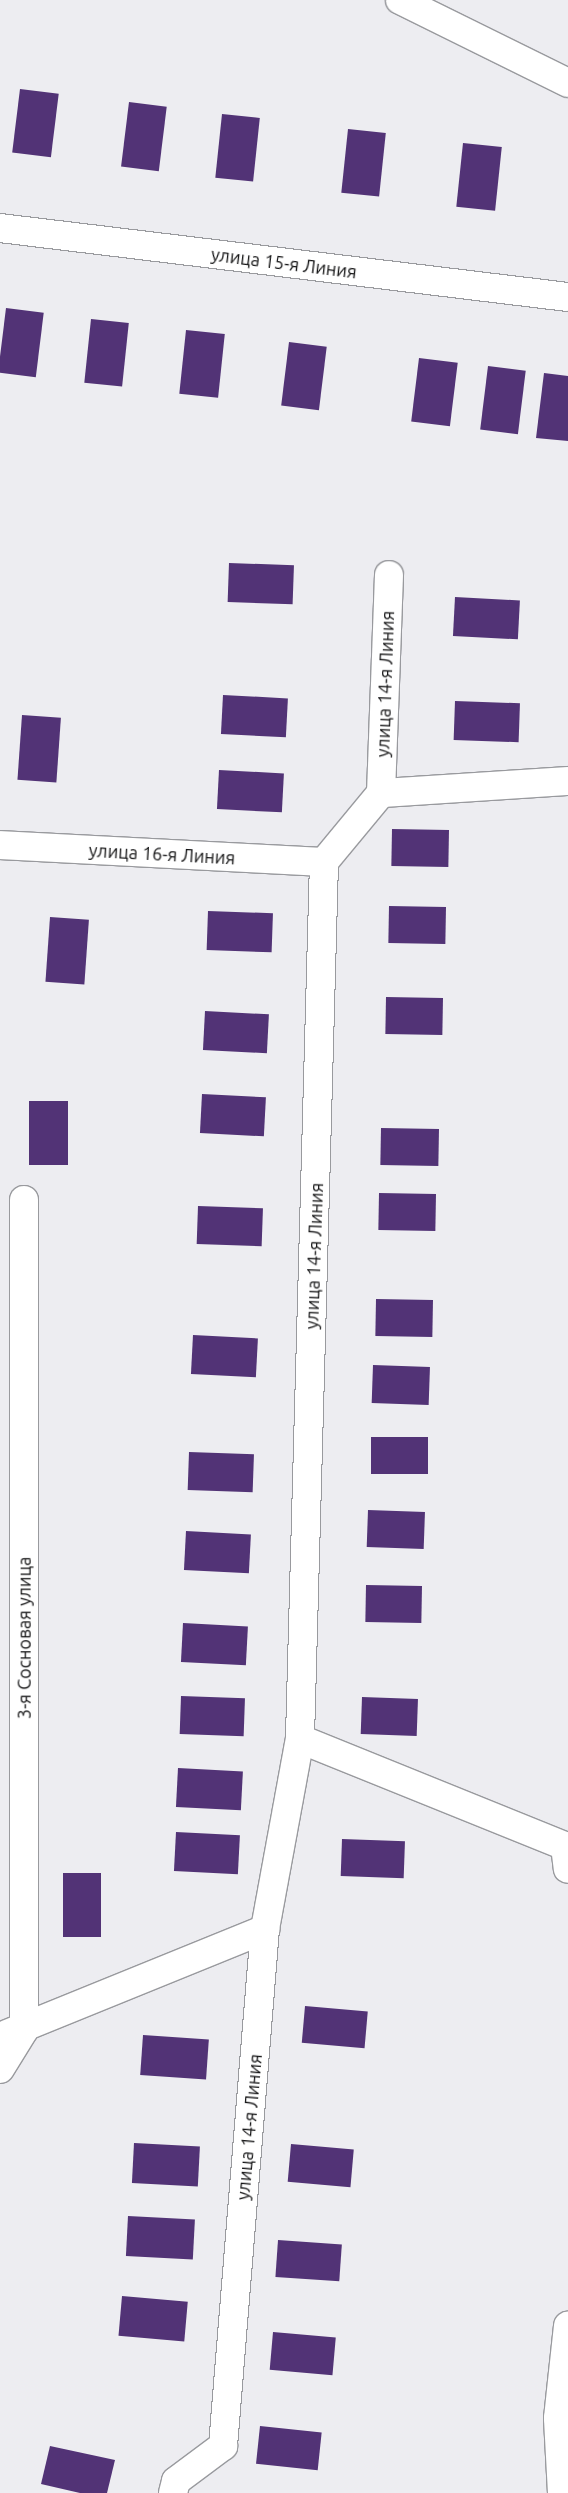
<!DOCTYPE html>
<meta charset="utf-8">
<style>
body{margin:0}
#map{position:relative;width:568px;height:2493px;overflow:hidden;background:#ededf1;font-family:Ubuntu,sans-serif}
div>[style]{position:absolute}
.building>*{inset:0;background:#523376;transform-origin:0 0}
.roads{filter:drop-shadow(1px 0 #999a9e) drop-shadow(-1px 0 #999a9e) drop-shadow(0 1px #999a9e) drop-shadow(0 -1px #999a9e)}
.minor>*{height:28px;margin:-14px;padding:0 14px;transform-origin:14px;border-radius:14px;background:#fff}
span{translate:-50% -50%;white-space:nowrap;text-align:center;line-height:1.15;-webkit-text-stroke:5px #fff;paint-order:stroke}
.street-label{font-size:18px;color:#131314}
</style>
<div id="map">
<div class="building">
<i style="left:20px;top:89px;width:39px;height:64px;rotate:7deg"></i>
<i style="left:129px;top:102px;width:38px;height:65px;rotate:7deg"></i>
<i style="left:222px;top:114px;width:38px;height:64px;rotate:6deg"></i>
<i style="left:348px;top:129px;width:38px;height:64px;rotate:6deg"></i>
<i style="left:463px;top:143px;width:39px;height:64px;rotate:6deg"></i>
<i style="left:6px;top:308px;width:38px;height:65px;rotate:7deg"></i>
<i style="left:91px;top:319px;width:38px;height:64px;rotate:6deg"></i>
<i style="left:186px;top:330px;width:39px;height:64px;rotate:6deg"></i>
<i style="left:289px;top:342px;width:38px;height:64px;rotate:7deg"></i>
<i style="left:419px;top:358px;width:39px;height:64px;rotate:7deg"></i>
<i style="left:488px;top:366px;width:38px;height:64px;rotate:7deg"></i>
<i style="clip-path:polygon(544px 373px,568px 376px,568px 441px,536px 438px)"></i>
<i style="left:229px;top:563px;width:65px;height:39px;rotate:2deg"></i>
<i style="left:455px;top:597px;width:65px;height:39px;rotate:3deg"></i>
<i style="left:223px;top:695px;width:65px;height:39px;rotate:3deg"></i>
<i style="left:455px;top:701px;width:65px;height:39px;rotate:2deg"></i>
<i style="left:22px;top:715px;width:39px;height:65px;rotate:4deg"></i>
<i style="left:219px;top:770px;width:65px;height:39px;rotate:3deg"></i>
<i style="left:392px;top:829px;width:57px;height:37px;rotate:1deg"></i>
<i style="left:389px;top:906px;width:57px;height:37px;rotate:1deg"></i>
<i style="left:208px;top:911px;width:65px;height:39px;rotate:2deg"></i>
<i style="left:50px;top:917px;width:39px;height:65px;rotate:4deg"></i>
<i style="left:386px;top:997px;width:57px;height:37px;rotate:1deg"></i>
<i style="left:205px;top:1011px;width:64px;height:39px;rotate:3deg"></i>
<i style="left:202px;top:1094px;width:64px;height:39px;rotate:3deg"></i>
<i style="left:29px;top:1101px;width:39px;height:64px"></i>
<i style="left:381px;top:1128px;width:58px;height:37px;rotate:1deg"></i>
<i style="left:379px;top:1193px;width:57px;height:37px;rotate:1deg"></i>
<i style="left:198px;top:1206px;width:65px;height:38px;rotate:2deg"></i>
<i style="left:376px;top:1299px;width:57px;height:37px;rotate:1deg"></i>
<i style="left:193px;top:1335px;width:65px;height:39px;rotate:3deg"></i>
<i style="left:373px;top:1365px;width:57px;height:38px;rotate:2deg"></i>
<i style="left:371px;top:1437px;width:57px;height:37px"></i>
<i style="left:189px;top:1452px;width:65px;height:38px;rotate:2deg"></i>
<i style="left:368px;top:1510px;width:57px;height:37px;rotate:2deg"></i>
<i style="left:186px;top:1531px;width:65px;height:39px;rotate:3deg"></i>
<i style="left:366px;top:1585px;width:56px;height:37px;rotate:1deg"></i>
<i style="left:183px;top:1623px;width:65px;height:39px;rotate:3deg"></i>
<i style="left:181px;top:1696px;width:64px;height:38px;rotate:2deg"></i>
<i style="left:362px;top:1697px;width:56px;height:37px;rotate:2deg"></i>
<i style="left:178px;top:1768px;width:65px;height:39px;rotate:3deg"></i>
<i style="left:176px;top:1832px;width:64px;height:39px;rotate:3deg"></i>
<i style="left:342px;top:1839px;width:63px;height:37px;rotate:2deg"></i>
<i style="left:63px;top:1873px;width:38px;height:64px"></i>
<i style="left:305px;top:2006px;width:63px;height:37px;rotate:5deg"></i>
<i style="left:143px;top:2035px;width:66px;height:40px;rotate:4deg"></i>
<i style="left:134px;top:2143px;width:66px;height:40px;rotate:3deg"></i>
<i style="left:291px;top:2144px;width:63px;height:38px;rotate:5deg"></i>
<i style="left:128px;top:2216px;width:67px;height:40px;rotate:3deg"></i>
<i style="left:278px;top:2240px;width:64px;height:37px;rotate:4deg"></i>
<i style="left:122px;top:2296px;width:66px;height:40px;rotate:5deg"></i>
<i style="left:273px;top:2332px;width:63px;height:38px;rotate:5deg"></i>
<i style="left:260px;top:2426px;width:62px;height:38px;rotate:6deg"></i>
<i style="clip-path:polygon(50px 2446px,115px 2460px,107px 2493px,80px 2493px,41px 2484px)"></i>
</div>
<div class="roads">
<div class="minor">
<i style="left:400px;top:0;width:187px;rotate:26.3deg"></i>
<i style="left:0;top:228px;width:572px;rotate:6.93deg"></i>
<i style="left:568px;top:781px;width:187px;rotate:176.3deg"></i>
<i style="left:381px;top:793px;width:89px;rotate:129.6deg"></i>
<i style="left:324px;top:862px;width:877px;rotate:91.57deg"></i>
<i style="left:300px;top:1739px;width:286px;rotate:22deg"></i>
<i style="left:565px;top:1846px;width:23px;rotate:83deg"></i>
<i style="left:381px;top:793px;width:218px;rotate:-87.9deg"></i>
<i style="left:0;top:845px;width:324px;rotate:3deg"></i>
<i style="left:7px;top:2034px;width:279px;rotate:-22.1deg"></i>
<i style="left:0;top:2069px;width:46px;rotate:-58.4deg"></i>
<i style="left:24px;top:2030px;width:830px;rotate:-90deg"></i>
<i style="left:173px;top:2493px;width:12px;rotate:-76deg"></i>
<i style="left:176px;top:2481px;width:59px;rotate:-36.7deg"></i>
<i style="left:223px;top:2446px;width:519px;rotate:-85.36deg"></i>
<i style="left:265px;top:1929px;width:193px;rotate:-79.6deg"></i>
<i style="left:562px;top:2493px;width:75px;rotate:-93.1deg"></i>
<i style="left:558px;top:2418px;width:93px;rotate:-83.8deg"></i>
</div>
</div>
<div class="street-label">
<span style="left:284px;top:263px;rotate:7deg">улица 15-я Линия</span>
<span style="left:385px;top:684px;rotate:-88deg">улица 14-я Линия</span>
<span style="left:162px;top:854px;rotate:3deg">улица 16-я Линия</span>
<span style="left:314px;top:1256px;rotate:-88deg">улица 14-я Линия</span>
<span style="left:24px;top:1638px;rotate:-90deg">3-я Сосновая улица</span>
<span style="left:249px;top:2127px;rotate:-85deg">улица 14-я Линия</span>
</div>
</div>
